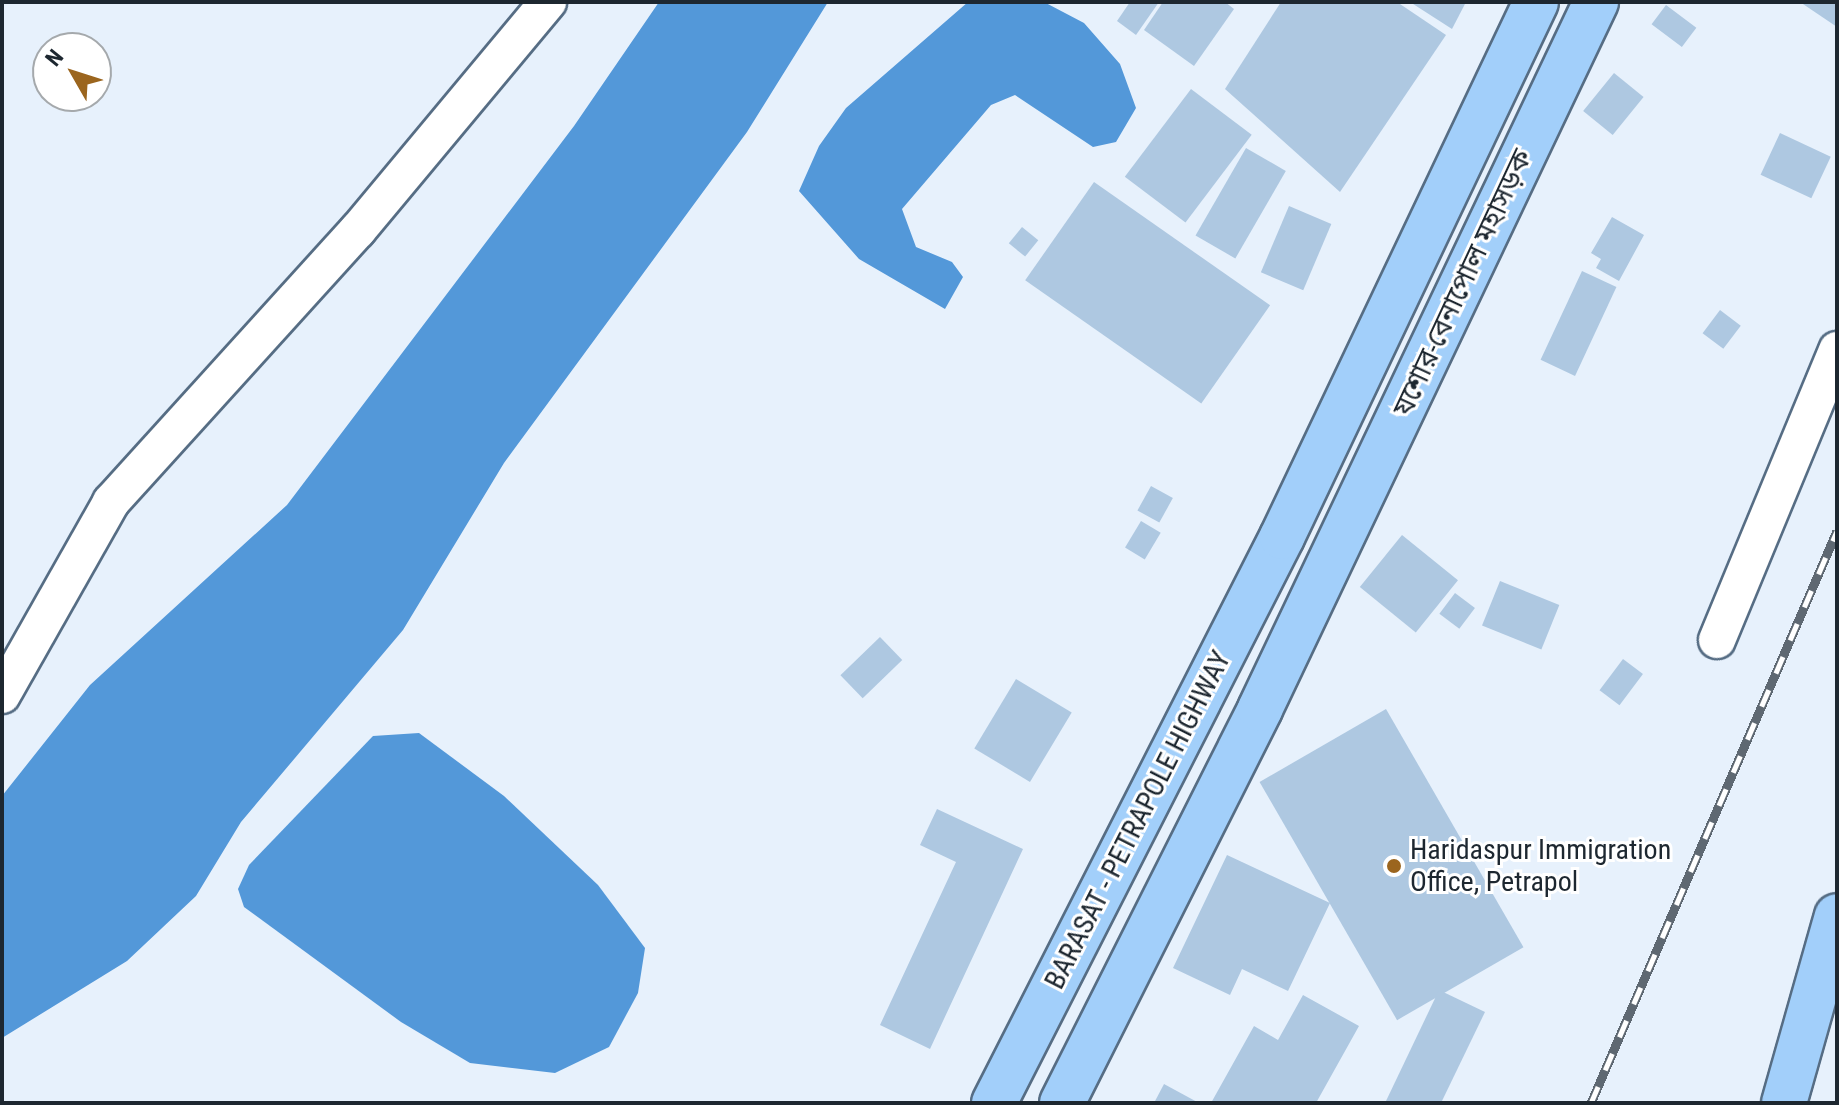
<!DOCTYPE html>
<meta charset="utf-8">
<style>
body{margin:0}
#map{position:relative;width:1839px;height:1105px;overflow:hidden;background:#e7f1fc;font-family:"Roboto Condensed","Noto Sans Bengali",sans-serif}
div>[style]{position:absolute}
.water>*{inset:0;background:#5398d9}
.building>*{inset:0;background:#aec8e1;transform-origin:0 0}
.roads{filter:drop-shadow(2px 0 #566d84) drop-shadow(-2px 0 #566d84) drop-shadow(0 2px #566d84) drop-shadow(0 -2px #566d84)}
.minor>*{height:36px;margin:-18px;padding:0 18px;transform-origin:18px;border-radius:18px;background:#fff}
.trunk>*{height:44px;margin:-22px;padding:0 22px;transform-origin:22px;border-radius:22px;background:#a2cffa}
.rail>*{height:9px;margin-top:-4.5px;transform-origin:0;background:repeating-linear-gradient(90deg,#fff 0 18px,#5e6872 0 36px);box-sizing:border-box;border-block:2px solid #5e6872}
.dots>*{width:22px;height:22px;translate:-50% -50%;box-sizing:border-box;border:4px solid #fff;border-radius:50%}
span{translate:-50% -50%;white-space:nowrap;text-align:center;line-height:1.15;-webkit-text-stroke:6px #fff;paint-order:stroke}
.street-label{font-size:28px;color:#1d2730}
.poi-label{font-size:28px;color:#1d2730}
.left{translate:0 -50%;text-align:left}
.frame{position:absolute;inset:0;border:4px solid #1d2730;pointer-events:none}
.north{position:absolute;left:32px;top:32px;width:80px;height:80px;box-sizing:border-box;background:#fff;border:2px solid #a5a9ac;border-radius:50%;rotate:309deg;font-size:22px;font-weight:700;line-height:32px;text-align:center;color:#1d2730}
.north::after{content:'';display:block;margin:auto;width:28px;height:36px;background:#9b651e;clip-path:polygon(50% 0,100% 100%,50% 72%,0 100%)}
</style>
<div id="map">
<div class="water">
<i style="clip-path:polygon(659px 2px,828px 2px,747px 132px,504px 463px,403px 630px,241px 822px,196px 896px,127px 961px,2px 1038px,2px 796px,90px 685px,287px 505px,574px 126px)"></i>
<i style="clip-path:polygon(968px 2px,1044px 2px,1084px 23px,1120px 64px,1136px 108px,1116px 142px,1093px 147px,1015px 95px,991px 105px,902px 209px,916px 247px,952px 262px,963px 277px,945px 309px,859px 259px,799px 191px,819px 146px,846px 108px)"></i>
<i style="clip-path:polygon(419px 733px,504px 796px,598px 885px,645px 948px,638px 993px,609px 1047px,555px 1073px,470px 1063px,401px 1022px,244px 907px,238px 889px,249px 865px,373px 736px)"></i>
</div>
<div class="building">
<i style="clip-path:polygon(1130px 2px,1159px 2px,1136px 35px,1117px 21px)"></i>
<i style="clip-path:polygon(1163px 2px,1225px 2px,1234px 9px,1194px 66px,1144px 30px)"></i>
<i style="clip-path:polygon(1281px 2px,1397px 2px,1446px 35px,1340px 192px,1225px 89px)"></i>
<i style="clip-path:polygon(1410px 2px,1466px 2px,1452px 29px)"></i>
<i style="clip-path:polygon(1800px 2px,1837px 2px,1837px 27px)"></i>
<i style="left:1666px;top:5px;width:38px;height:24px;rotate:37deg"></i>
<i style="left:1614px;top:73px;width:38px;height:49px;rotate:39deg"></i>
<i style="left:1191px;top:89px;width:76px;height:110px;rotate:37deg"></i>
<i style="left:1780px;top:133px;width:56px;height:46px;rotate:25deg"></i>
<i style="left:1246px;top:148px;width:46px;height:101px;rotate:30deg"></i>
<i style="left:1094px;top:182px;width:215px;height:120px;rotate:35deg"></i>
<i style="left:1289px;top:206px;width:46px;height:72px;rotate:23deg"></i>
<i style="clip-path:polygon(1612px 217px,1644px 235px,1619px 281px,1596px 268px,1601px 259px,1591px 253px)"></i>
<i style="left:1022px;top:227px;width:21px;height:21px;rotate:39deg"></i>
<i style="left:1582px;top:271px;width:38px;height:98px;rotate:25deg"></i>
<i style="left:1720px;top:310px;width:26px;height:29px;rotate:37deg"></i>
<i style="left:1151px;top:486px;width:25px;height:28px;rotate:29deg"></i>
<i style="left:1141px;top:521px;width:23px;height:31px;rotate:31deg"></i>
<i style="left:1402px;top:535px;width:72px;height:67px;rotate:39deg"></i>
<i style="left:1500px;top:581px;width:64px;height:48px;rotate:22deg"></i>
<i style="left:1455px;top:593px;width:25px;height:26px;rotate:37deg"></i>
<i style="left:880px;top:637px;width:32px;height:55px;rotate:46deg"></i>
<i style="left:1623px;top:659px;width:25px;height:39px;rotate:37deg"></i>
<i style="left:1016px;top:679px;width:65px;height:81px;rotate:31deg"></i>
<i style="left:1386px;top:709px;width:275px;height:146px;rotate:60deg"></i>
<i style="clip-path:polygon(937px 809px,1023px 849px,930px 1049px,880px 1025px,956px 862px,920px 845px)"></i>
<i style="clip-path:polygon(1227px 855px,1330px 903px,1288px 991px,1242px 969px,1230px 995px,1173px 968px)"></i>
<i style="clip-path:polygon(1439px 990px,1485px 1012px,1441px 1103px,1390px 1103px,1386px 1101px)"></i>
<i style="clip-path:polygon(1303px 995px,1359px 1026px,1316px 1103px,1211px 1103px,1254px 1026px,1278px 1040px)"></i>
<i style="clip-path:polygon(1164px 1084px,1199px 1103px,1154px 1103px)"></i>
</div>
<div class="roads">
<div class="minor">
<i style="left:1717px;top:640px;width:314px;rotate:-67.5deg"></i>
<i style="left:2px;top:695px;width:222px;rotate:-60.5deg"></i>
<i style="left:111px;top:502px;width:367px;rotate:-47.8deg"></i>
<i style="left:358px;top:230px;width:297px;rotate:-50.2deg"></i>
</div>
<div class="trunk">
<i style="left:994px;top:1103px;width:635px;rotate:-63.03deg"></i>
<i style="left:1282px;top:537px;width:592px;rotate:-64.6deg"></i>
<i style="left:1062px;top:1103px;width:441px;rotate:-63.3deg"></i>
<i style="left:1260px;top:709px;width:783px;rotate:-64.58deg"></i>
<i style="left:1784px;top:1103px;width:194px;rotate:-74.2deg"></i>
</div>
</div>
<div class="rail">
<i style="left:1591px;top:1103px;width:623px;rotate:-66.73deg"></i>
</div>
<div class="dots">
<i style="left:1394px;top:866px;background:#9b651e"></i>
</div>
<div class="street-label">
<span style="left:1463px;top:283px;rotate:-65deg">যশোর-বেনাপোল মহাসড়ক</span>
<span style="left:1138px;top:820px;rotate:-63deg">BARASAT - PETRAPOLE HIGHWAY</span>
</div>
<div class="poi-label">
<span class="left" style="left:1410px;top:866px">Haridaspur Immigration<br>Office, Petrapol</span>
</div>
<div class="frame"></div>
<div class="north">N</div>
</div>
